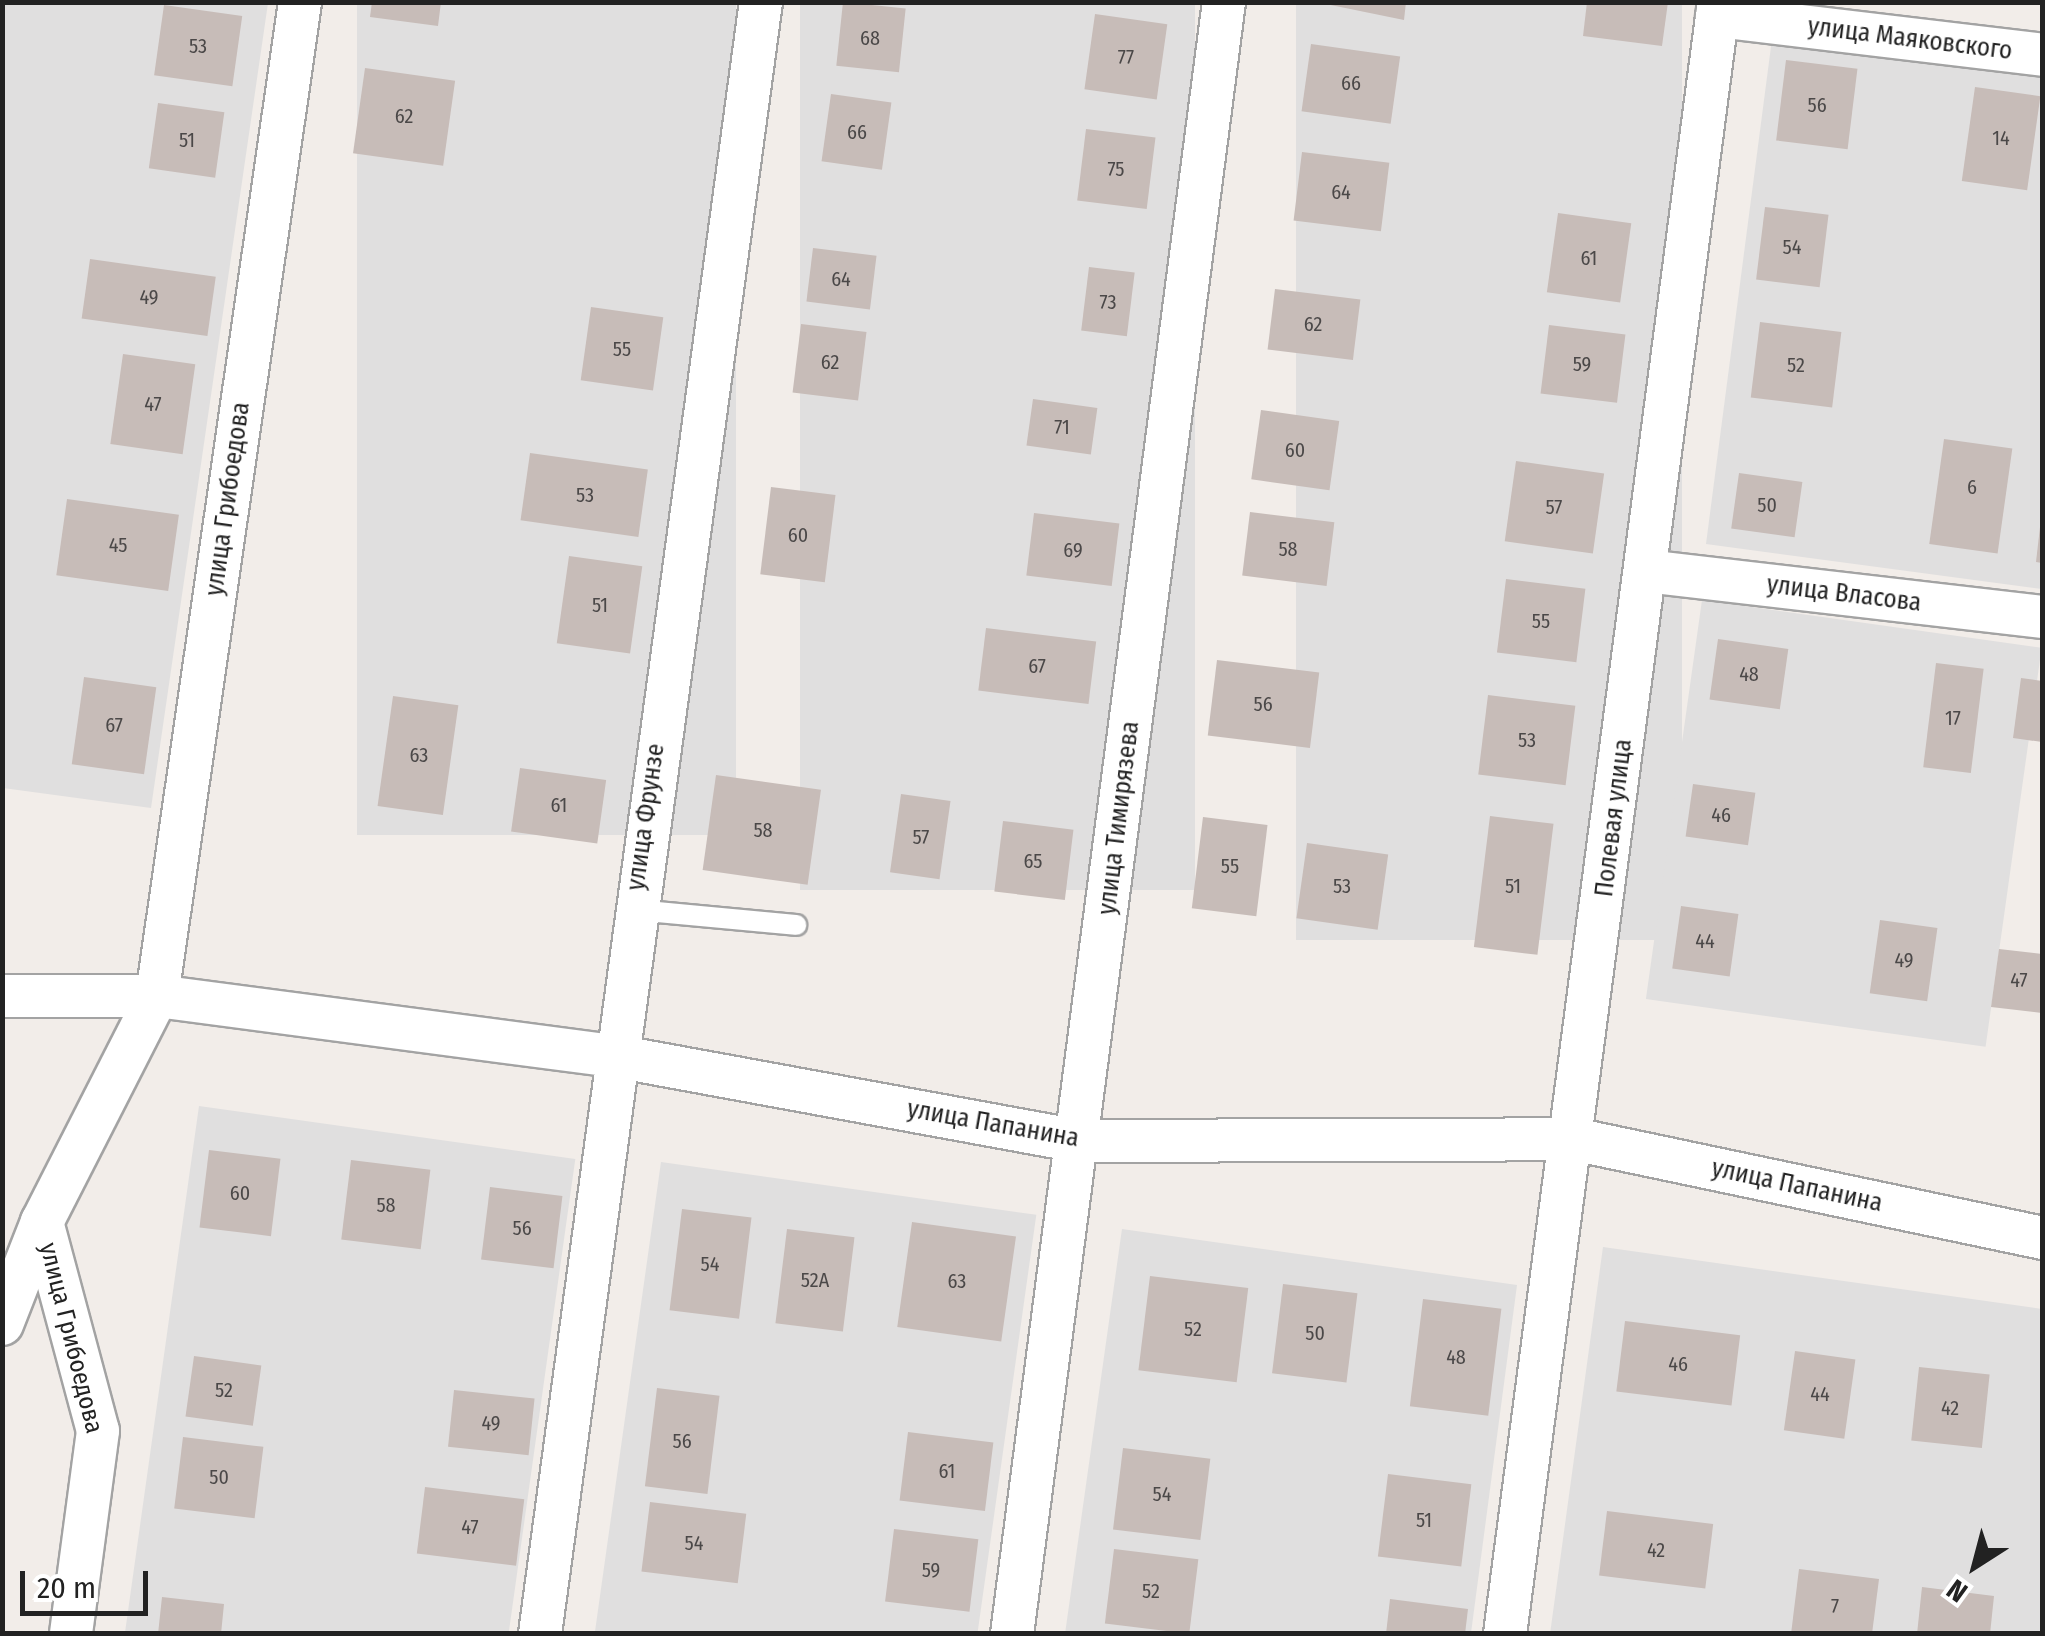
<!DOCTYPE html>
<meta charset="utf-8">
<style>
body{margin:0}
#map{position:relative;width:2045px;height:1636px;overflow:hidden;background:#f2ede9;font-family:"Fira Sans Condensed",sans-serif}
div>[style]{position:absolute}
.residential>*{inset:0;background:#e0dfdf;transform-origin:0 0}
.building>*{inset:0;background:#c7bcb8;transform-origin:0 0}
.roads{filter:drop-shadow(2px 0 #a3a3a3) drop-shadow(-2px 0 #a3a3a3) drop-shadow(0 2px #a3a3a3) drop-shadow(0 -2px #a3a3a3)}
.service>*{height:20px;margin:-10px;padding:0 10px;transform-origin:10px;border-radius:10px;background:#fff}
.minor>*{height:42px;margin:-21px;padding:0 21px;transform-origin:21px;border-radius:21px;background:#fff}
span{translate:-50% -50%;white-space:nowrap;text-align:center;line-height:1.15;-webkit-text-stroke:8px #fff;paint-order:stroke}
.number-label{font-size:20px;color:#4b4848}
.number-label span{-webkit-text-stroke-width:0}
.street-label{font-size:25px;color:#222}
.frame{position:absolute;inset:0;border:5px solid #222;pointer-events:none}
.north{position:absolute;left:1925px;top:1516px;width:100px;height:100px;-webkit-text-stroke:8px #fff;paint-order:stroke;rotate:216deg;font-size:28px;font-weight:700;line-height:40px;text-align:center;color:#222}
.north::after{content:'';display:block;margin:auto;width:35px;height:45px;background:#222;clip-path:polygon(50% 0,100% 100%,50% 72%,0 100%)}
.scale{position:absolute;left:20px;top:1571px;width:128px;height:45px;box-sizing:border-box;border:5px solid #222;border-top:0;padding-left:12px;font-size:30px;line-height:35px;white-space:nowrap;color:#222;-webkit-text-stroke:8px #fff;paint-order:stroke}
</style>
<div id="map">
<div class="residential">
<i style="clip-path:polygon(3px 3px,268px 3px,151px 808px,3px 788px)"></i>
<i style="left:357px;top:3px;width:379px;height:832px"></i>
<i style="left:800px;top:3px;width:395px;height:887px"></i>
<i style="left:1296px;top:3px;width:386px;height:937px"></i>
<i style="clip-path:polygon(1772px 39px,2042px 76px,2042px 589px,1706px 544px)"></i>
<i style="left:1702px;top:600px;width:343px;height:403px;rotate:8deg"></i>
<i style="left:199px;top:1106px;width:380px;height:533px;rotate:8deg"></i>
<i style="left:661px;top:1162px;width:379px;height:476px;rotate:8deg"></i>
<i style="clip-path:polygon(1122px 1229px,1517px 1285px,1471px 1633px,1065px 1634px)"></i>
<i style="clip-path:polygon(1603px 1247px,2042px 1309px,2042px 1633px,1550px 1634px)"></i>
</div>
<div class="building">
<i style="clip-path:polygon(372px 2px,441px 2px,438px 26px,370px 17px)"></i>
<i style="left:843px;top:2px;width:63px;height:64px;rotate:6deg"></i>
<i style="clip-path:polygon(1316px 2px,1406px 2px,1404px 20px)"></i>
<i style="clip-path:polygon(1587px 2px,1668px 2px,1662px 46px,1583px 36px)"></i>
<i style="left:164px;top:5px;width:79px;height:71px;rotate:8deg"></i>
<i style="left:1095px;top:14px;width:73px;height:76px;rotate:8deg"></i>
<i style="left:1311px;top:44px;width:90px;height:68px;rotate:8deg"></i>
<i style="left:1786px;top:60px;width:72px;height:81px;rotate:7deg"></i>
<i style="left:365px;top:68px;width:91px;height:86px;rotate:8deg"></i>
<i style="left:1975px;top:87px;width:66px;height:95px;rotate:8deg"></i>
<i style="left:831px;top:94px;width:61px;height:68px;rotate:8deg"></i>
<i style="left:158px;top:103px;width:67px;height:66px;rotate:8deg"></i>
<i style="left:1086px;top:129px;width:70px;height:72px;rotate:7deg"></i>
<i style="left:1302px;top:152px;width:88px;height:69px;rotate:7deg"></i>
<i style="left:1765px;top:207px;width:64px;height:73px;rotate:7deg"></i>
<i style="left:1558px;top:213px;width:74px;height:80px;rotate:8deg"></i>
<i style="left:813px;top:248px;width:64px;height:54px;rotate:7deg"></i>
<i style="left:90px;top:259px;width:127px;height:60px;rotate:8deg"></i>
<i style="left:1089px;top:267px;width:46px;height:64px;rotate:7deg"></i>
<i style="left:1275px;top:289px;width:86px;height:61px;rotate:7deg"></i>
<i style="left:591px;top:307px;width:73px;height:74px;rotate:8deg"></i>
<i style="left:1760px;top:322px;width:82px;height:76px;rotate:7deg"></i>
<i style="left:801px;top:324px;width:66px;height:69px;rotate:7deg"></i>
<i style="left:1549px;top:325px;width:77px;height:69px;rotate:7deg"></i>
<i style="left:123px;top:354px;width:73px;height:91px;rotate:8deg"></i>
<i style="left:1033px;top:399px;width:65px;height:47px;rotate:8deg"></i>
<i style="left:1261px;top:410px;width:79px;height:70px;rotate:8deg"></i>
<i style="left:1944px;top:439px;width:69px;height:106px;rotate:8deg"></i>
<i style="left:530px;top:453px;width:119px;height:68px;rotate:8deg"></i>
<i style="left:1516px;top:461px;width:89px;height:81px;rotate:8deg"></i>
<i style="left:1739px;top:473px;width:64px;height:56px;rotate:8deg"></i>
<i style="left:771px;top:487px;width:65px;height:88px;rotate:7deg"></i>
<i style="left:67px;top:499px;width:113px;height:77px;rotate:8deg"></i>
<i style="left:1250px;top:512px;width:85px;height:64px;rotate:7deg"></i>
<i style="left:1034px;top:513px;width:86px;height:63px;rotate:7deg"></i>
<i style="clip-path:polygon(2040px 527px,2042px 527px,2042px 563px,2036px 562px)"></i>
<i style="left:569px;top:556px;width:74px;height:88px;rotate:8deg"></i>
<i style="left:1506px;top:579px;width:80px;height:74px;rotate:7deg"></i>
<i style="left:986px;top:628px;width:111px;height:63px;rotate:7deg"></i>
<i style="left:1718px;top:639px;width:71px;height:61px;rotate:8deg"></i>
<i style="left:1217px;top:660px;width:103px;height:76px;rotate:7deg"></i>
<i style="left:1936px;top:663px;width:48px;height:105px;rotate:7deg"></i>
<i style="left:84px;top:677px;width:73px;height:88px;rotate:8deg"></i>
<i style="clip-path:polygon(2021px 678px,2042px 681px,2042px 742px,2013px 738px)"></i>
<i style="left:1488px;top:695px;width:88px;height:80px;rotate:7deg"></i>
<i style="left:393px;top:696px;width:66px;height:111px;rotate:8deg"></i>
<i style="left:520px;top:768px;width:87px;height:64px;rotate:8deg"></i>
<i style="left:716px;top:775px;width:106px;height:96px;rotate:8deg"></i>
<i style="left:1693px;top:784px;width:63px;height:53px;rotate:8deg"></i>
<i style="left:901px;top:794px;width:50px;height:79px;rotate:8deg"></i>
<i style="left:1490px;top:816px;width:64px;height:132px;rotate:7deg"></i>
<i style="left:1203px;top:817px;width:65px;height:92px;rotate:7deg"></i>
<i style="left:1003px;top:821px;width:71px;height:71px;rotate:7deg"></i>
<i style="left:1307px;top:843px;width:82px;height:76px;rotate:8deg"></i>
<i style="left:1681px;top:906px;width:58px;height:63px;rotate:8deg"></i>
<i style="left:1880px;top:920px;width:58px;height:74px;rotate:8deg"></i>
<i style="clip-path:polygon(1999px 949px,2042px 954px,2042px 1013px,1991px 1007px)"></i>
<i style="left:209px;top:1150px;width:72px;height:78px;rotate:7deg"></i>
<i style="left:351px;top:1160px;width:80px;height:80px;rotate:7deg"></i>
<i style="left:490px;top:1187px;width:73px;height:73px;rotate:7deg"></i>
<i style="left:682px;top:1209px;width:70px;height:102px;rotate:7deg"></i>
<i style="left:912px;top:1222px;width:105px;height:106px;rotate:8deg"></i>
<i style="left:787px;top:1229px;width:68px;height:95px;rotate:7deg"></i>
<i style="left:1150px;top:1276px;width:99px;height:95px;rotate:7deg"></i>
<i style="left:1283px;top:1284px;width:75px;height:90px;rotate:7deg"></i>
<i style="left:1423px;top:1299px;width:79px;height:108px;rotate:7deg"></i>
<i style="left:1625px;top:1321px;width:116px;height:71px;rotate:7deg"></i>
<i style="left:1795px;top:1351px;width:61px;height:80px;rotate:8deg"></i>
<i style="left:194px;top:1356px;width:68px;height:61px;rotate:8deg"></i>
<i style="left:1919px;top:1367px;width:71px;height:74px;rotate:6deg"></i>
<i style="left:657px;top:1388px;width:63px;height:99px;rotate:7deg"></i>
<i style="left:454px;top:1390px;width:81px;height:57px;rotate:6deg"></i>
<i style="left:908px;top:1432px;width:86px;height:69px;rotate:7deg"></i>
<i style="left:183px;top:1437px;width:81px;height:72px;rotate:7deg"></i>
<i style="left:1123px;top:1448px;width:88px;height:82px;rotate:7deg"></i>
<i style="left:1388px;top:1474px;width:84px;height:83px;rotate:7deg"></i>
<i style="left:425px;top:1487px;width:100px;height:67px;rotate:7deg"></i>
<i style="left:650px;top:1502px;width:97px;height:70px;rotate:7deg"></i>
<i style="left:1607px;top:1511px;width:107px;height:65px;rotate:7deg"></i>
<i style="left:894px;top:1529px;width:85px;height:73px;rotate:7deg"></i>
<i style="left:1114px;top:1549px;width:85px;height:75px;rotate:7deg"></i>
<i style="clip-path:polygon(1799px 1569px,1879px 1579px,1872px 1634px,1791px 1634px)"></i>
<i style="clip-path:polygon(1922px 1587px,1994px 1596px,1990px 1634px,1917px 1634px)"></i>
<i style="clip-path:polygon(162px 1597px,224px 1604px,221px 1634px,158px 1634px)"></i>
<i style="clip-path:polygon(1390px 1599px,1468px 1609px,1465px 1634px,1386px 1634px)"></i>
</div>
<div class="roads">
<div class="service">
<i style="left:635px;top:910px;width:162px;rotate:5.3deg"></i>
</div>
<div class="minor">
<i style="left:1717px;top:16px;width:327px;rotate:6.8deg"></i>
<i style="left:1646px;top:571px;width:399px;rotate:6.6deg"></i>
<i style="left:2px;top:996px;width:155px"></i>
<i style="left:157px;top:996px;width:462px;rotate:7.5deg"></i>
<i style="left:615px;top:1056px;width:471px;rotate:10.4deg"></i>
<i style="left:1078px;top:1141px;width:495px;rotate:-0.2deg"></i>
<i style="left:1573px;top:1139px;width:479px;rotate:11.9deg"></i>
<i style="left:42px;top:1222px;width:216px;rotate:75deg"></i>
<i style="left:98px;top:1431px;width:205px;rotate:97.6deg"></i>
<i style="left:2px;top:1324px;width:110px;rotate:-68.6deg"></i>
<i style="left:42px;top:1222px;width:254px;rotate:-63deg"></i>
<i style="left:157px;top:996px;width:1004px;rotate:-81.81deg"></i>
<i style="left:540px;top:1634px;width:1647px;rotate:-82.29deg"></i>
<i style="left:1012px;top:1634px;width:1646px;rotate:-82.6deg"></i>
<i style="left:1505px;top:1634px;width:1646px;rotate:-82.53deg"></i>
</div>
</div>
<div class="number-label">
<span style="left:870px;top:38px">68</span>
<span style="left:198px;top:46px">53</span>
<span style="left:1126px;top:57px">77</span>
<span style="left:1351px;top:83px">66</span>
<span style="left:1817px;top:105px">56</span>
<span style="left:404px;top:116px">62</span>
<span style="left:857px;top:132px">66</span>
<span style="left:2001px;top:138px">14</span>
<span style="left:187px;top:140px">51</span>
<span style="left:1116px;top:169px">75</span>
<span style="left:1341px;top:192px">64</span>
<span style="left:1792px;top:247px">54</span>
<span style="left:1589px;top:258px">61</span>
<span style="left:841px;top:279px">64</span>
<span style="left:149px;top:297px">49</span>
<span style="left:1108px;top:302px">73</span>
<span style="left:1313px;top:324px">62</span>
<span style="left:622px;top:349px">55</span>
<span style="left:830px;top:362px">62</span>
<span style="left:1582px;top:364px">59</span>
<span style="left:1796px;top:365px">52</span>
<span style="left:153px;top:404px">47</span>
<span style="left:1062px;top:427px">71</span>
<span style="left:1295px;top:450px">60</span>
<span style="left:1972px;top:487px">6</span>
<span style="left:585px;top:495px">53</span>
<span style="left:1767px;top:505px">50</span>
<span style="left:1554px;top:507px">57</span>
<span style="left:798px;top:535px">60</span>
<span style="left:118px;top:545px">45</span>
<span style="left:1288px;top:549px">58</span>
<span style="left:1073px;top:550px">69</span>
<span style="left:600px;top:605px">51</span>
<span style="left:1541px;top:621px">55</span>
<span style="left:1037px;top:666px">67</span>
<span style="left:1749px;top:674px">48</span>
<span style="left:1263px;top:704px">56</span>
<span style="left:1953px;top:718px">17</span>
<span style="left:114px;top:725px">67</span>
<span style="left:1527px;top:740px">53</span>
<span style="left:419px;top:755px">63</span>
<span style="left:559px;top:805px">61</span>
<span style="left:1721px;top:815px">46</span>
<span style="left:763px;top:830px">58</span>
<span style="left:921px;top:837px">57</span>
<span style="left:1033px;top:861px">65</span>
<span style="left:1230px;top:866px">55</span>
<span style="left:1342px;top:886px">53</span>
<span style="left:1513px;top:886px">51</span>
<span style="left:1705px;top:941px">44</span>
<span style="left:1904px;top:960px">49</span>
<span style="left:2019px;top:980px">47</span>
<span style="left:240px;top:1193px">60</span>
<span style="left:386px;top:1205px">58</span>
<span style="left:522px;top:1228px">56</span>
<span style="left:710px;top:1264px">54</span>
<span style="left:815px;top:1280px">52А</span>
<span style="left:957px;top:1281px">63</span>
<span style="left:1193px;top:1329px">52</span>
<span style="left:1315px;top:1333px">50</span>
<span style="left:1456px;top:1357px">48</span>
<span style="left:1678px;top:1364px">46</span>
<span style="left:224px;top:1390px">52</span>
<span style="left:1820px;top:1394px">44</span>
<span style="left:1950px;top:1408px">42</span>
<span style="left:491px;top:1423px">49</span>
<span style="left:682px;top:1441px">56</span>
<span style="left:947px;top:1471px">61</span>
<span style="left:219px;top:1477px">50</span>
<span style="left:1162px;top:1494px">54</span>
<span style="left:1424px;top:1520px">51</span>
<span style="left:470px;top:1527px">47</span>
<span style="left:694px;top:1543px">54</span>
<span style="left:1656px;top:1550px">42</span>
<span style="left:931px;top:1570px">59</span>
<span style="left:1151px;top:1591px">52</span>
<span style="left:1835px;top:1606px">7</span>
</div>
<div class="street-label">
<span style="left:1910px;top:39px;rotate:7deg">улица Маяковского</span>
<span style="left:228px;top:499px;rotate:-82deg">улица Грибоедова</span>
<span style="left:1844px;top:594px;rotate:7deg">улица Власова</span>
<span style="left:646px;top:817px;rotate:-82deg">улица Фрунзе</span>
<span style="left:1119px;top:818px;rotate:-83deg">улица Тимирязева</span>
<span style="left:1614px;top:818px;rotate:-83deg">Полевая улица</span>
<span style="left:993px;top:1124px;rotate:10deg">улица Папанина</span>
<span style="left:1797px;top:1186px;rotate:12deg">улица Папанина</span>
<span style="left:71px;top:1338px;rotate:76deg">улица Грибоедова</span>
</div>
<div class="frame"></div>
<div class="north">N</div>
<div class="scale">20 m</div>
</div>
